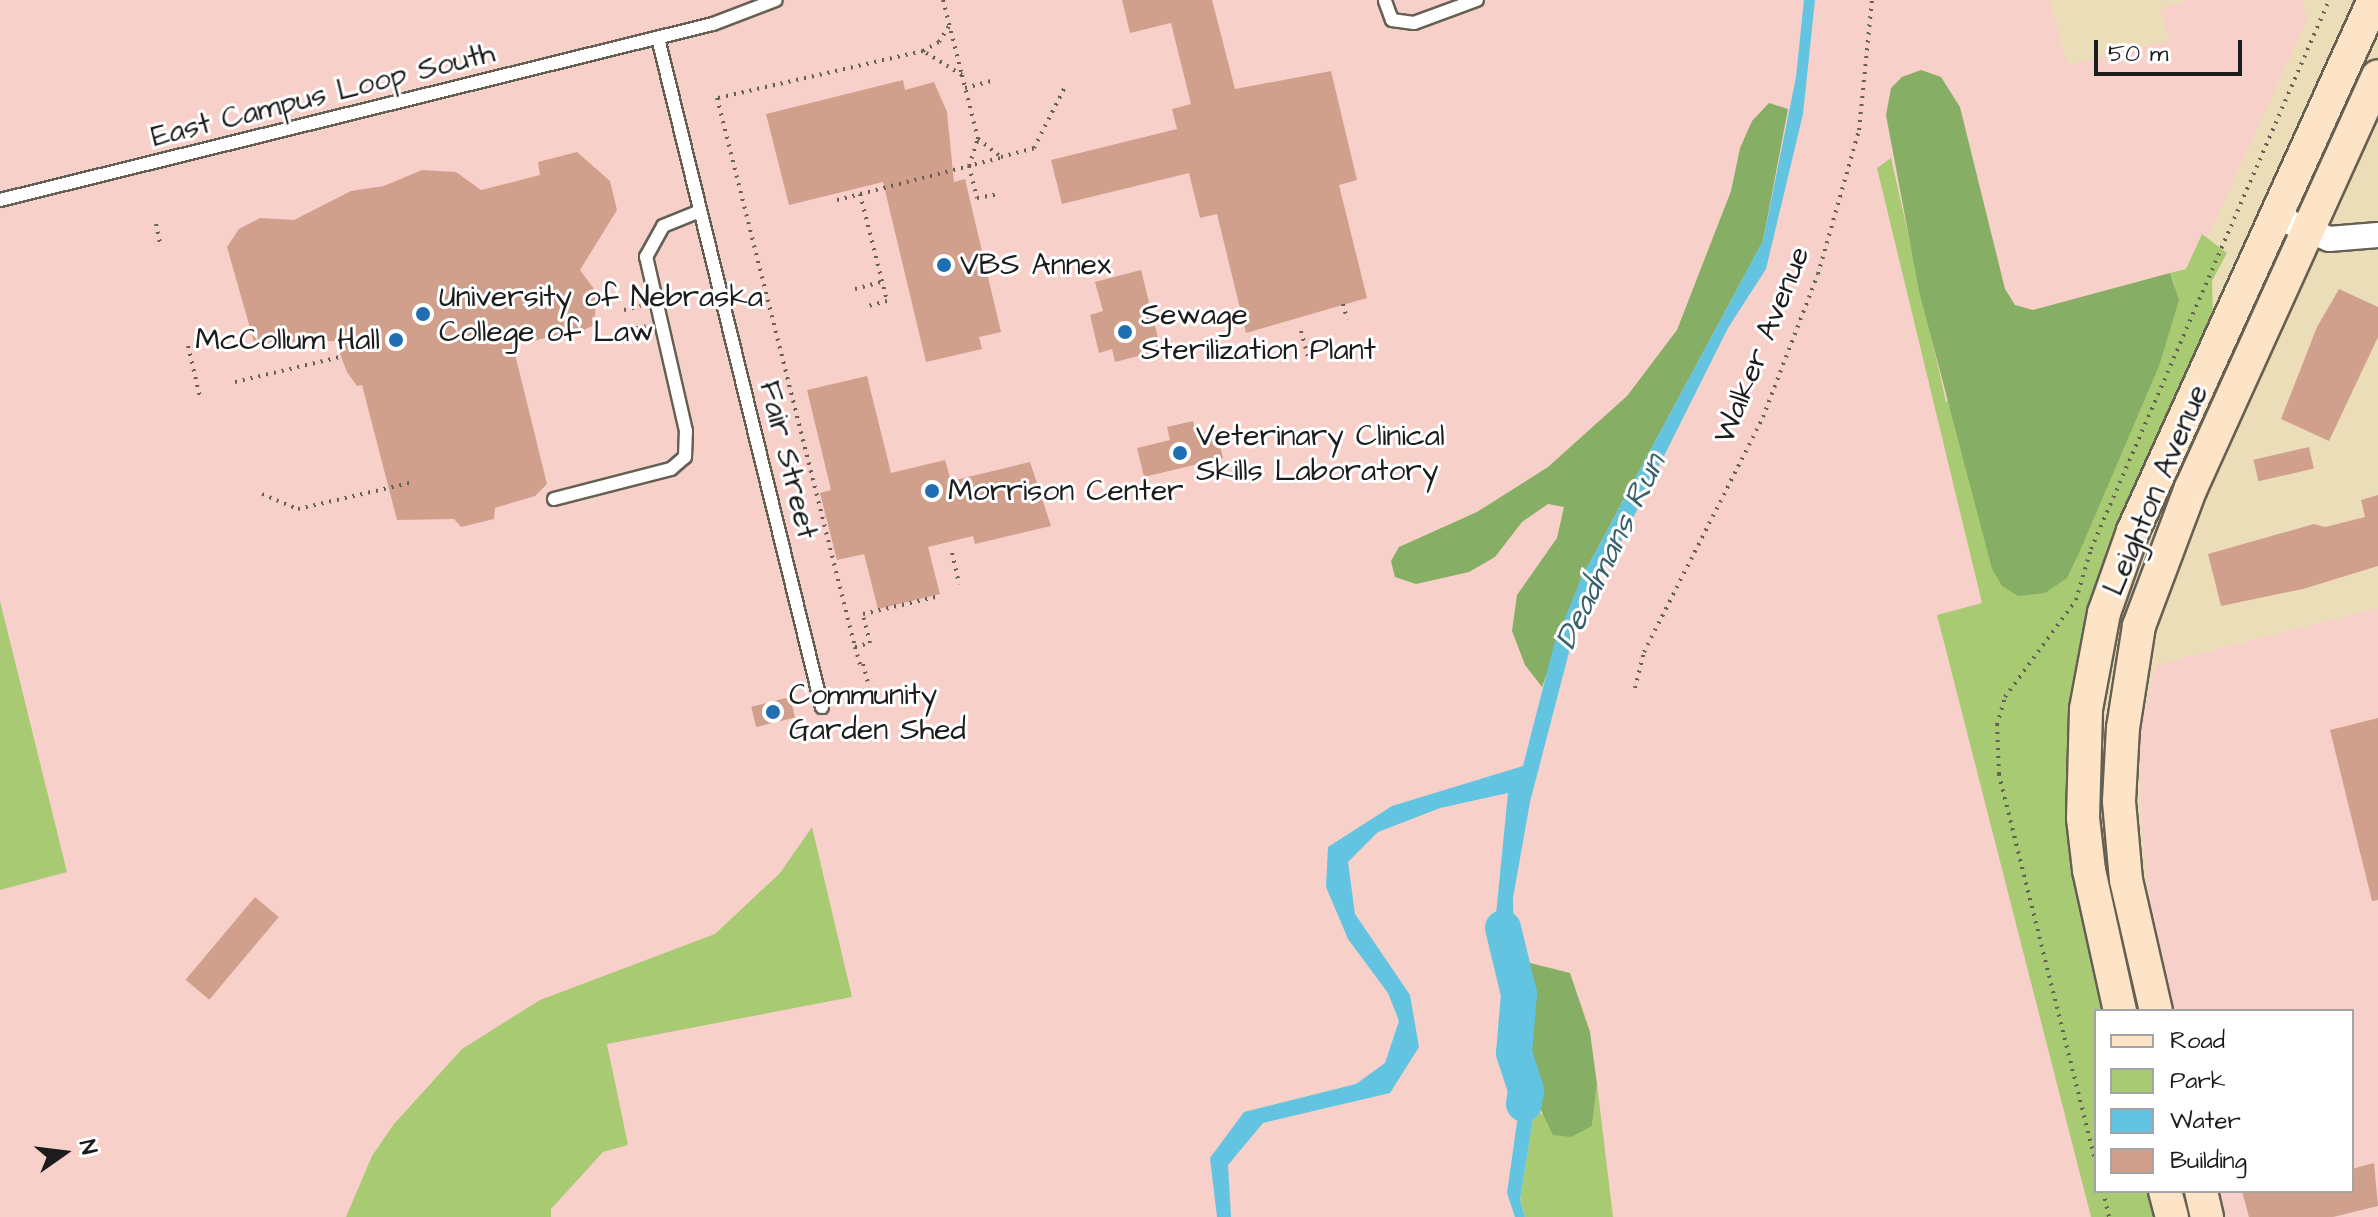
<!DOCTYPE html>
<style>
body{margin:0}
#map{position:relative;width:2378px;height:1217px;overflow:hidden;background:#ecddb9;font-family:"Architects Daughter",sans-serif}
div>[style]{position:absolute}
.built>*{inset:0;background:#f7d0ca}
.green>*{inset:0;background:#a8ca72}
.forest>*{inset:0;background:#86ae64}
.water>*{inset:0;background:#62c4e0}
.river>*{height:36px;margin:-18px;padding:0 18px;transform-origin:18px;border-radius:18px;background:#62c4e0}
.building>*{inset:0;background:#d1a08c;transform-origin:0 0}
.path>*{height:4px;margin-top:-2px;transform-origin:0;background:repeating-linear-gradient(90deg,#656053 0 2px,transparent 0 8px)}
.roads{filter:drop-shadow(2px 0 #656053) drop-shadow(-2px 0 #656053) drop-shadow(0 2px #656053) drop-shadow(0 -2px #656053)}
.lane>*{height:12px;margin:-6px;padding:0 6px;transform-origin:6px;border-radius:6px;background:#fff}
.street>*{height:24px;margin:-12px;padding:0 12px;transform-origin:12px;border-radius:12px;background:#fff}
.secondary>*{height:32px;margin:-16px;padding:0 16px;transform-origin:16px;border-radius:16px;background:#fee4c6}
.dots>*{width:22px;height:22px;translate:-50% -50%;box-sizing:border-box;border:4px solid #fff;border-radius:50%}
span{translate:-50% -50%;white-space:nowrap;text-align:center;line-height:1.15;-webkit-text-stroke:6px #fff;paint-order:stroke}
.street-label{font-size:30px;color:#1c1c1c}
.poi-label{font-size:30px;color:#1c1c1c}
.left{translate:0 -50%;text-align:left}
.right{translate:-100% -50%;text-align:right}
.water-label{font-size:32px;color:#385f6a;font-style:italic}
.legend{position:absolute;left:2094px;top:1009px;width:260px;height:184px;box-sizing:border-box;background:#fff;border:2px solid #a4a4a4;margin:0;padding:10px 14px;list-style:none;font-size:24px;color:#1c1c1c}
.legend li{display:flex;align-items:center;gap:16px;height:40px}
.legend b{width:40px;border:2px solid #a4a4a4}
.north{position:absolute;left:24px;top:1113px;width:80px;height:80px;-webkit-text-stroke:6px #fff;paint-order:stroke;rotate:76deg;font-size:22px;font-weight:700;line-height:32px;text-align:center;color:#1c1c1c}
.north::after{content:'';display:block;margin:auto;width:28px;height:36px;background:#1c1c1c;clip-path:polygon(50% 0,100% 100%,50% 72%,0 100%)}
.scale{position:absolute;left:2094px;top:40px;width:148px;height:36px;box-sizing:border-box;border:4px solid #1c1c1c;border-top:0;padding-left:10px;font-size:24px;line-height:28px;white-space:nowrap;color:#1c1c1c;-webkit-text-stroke:6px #fff;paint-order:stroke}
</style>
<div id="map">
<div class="built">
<i style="clip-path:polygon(0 0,2049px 0,2068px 65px,2169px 41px,2160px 8px,2190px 0,2302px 0,2307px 20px,2104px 464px,2068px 563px,2097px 1217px,0 1217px)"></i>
<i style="clip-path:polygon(2378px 608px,2378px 1217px,2222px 1217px,2215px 1191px,2352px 1191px,2352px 1011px,2171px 1011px,2153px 940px,2142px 829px,2139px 736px,2156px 665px)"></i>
</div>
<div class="green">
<i style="clip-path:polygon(1891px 158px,1946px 402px,2175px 286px,2170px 273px,2186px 269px,2202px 234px,2227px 253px,2212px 281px,2213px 320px,2080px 678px,2109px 1011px,2096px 1011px,2096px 1191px,2153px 1191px,2160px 1217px,2091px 1217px,1937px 615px,1982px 603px,1877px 168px)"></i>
<i style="clip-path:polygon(0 601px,67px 872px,0 890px)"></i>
<i style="clip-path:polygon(812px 827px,852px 997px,607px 1044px,628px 1145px,603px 1152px,551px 1209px,551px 1217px,346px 1217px,372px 1156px,394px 1124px,462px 1049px,540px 1000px,715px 934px,780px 873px)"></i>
<i style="clip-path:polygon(1597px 1084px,1613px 1217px,1525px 1217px,1520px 1200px,1536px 1100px,1541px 1114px,1592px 1126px)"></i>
</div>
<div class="forest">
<i style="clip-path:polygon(1921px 70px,1941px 77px,1960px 107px,2005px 289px,2015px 305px,2033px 310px,2170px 273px,2179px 300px,2159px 366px,2079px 553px,2067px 578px,2045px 593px,2018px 596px,2002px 586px,1992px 569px,1919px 291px,1886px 115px,1891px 88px,1902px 77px)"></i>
<i style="clip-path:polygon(1769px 103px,1788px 109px,1763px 241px,1581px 579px,1542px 687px,1525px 665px,1512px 631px,1517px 595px,1557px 538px,1564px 507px,1548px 504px,1522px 522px,1495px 557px,1469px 572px,1416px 584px,1395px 577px,1391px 561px,1399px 547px,1477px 512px,1548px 467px,1627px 396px,1677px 330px,1731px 191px,1740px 148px,1752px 121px)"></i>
<i style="clip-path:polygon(1530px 963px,1570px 973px,1590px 1032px,1597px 1084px,1592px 1126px,1571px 1137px,1553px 1135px,1536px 1100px,1513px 972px)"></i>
</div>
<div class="water">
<i style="clip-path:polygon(1804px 0,1815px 0,1803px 114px,1766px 269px,1728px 328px,1621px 542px,1580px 610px,1530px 802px,1513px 898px,1514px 974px,1536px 1100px,1520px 1200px,1525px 1217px,1515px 1217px,1507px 1193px,1520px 1101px,1495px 925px,1508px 793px,1440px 808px,1378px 832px,1348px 862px,1355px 914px,1410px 995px,1419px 1047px,1390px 1093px,1263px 1123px,1228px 1165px,1231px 1217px,1217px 1217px,1210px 1158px,1244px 1112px,1356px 1084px,1385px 1063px,1399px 1021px,1388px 993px,1348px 939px,1326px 887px,1328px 847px,1392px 806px,1523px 766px,1554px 645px,1581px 579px,1763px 241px,1796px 77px)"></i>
</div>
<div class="river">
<i style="left:1503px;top:928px;width:68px;rotate:76.4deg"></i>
<i style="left:1519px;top:994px;width:59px;rotate:94.8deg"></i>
<i style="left:1514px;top:1053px;width:40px;rotate:72deg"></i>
<i style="left:1526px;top:1091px;width:13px;rotate:99deg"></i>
</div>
<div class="building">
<i style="clip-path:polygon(1122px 0,1212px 0,1235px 89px,1331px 71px,1357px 180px,1339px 185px,1367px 298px,1246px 333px,1217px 214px,1200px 218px,1189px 173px,1062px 204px,1051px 160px,1177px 129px,1172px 109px,1191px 104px,1171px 23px,1130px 33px)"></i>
<i style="clip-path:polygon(903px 80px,905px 90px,934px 82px,947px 112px,954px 182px,965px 179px,1001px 332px,979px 337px,982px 349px,926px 362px,883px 182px,789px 205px,766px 114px)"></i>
<i style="clip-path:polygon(577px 152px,610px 181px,617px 210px,580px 270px,597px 293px,594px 325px,566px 339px,565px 333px,513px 346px,547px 484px,535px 496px,495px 508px,494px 519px,461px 527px,454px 519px,397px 520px,362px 385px,357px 386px,347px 372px,335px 341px,254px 342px,227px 247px,239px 229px,260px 218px,294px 220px,351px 191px,384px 186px,422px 170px,456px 172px,481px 190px,540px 175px,538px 162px)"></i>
<i style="clip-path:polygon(1141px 270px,1161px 350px,1115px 362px,1112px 349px,1099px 353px,1090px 315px,1103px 311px,1095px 282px)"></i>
<i style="clip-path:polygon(2339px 289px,2378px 307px,2378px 337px,2329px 441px,2281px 419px,2317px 327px)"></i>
<i style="clip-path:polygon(867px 376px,891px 473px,945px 460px,951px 481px,1030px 462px,1051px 526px,975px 544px,973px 536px,928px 547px,940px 594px,878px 609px,864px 554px,837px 560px,820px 493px,831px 490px,807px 390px)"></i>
<i style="clip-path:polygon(1193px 421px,1196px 434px,1216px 429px,1223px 458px,1144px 477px,1137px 448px,1170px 440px,1167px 427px)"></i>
<i style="left:2309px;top:447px;width:22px;height:57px;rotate:77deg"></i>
<i style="clip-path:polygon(2378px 495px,2378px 566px,2303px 589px,2221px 606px,2208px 554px,2314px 524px,2325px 527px,2365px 517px,2361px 500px)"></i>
<i style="left:790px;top:697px;width:21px;height:40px;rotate:76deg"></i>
<i style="clip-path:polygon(2378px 718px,2378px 900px,2372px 901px,2330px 730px)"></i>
<i style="left:255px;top:897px;width:31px;height:108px;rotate:40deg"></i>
<i style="clip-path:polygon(2374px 1163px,2378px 1206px,2333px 1217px,2249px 1217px,2242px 1191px,2352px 1191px,2352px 1169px)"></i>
</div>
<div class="path">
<i style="left:943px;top:0;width:77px;rotate:75.8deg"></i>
<i style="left:923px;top:51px;width:18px;rotate:-29deg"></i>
<i style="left:939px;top:42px;width:19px;rotate:-58deg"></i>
<i style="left:965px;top:88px;width:31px;rotate:-15deg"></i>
<i style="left:978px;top:139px;width:29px;rotate:38deg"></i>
<i style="left:1001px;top:157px;width:34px;rotate:-15deg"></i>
<i style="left:1034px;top:148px;width:68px;rotate:-63.1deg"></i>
<i style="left:1000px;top:158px;width:32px;rotate:166deg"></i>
<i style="left:969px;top:166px;width:33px;rotate:76deg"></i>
<i style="left:977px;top:198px;width:23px;rotate:-10deg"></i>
<i style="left:860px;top:194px;width:110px;rotate:75.8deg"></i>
<i style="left:887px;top:301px;width:20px;rotate:165deg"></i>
<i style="left:837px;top:200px;width:136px;rotate:-14.4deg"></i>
<i style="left:969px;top:166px;width:28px;rotate:-72deg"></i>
<i style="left:978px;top:139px;width:66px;rotate:-104deg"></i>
<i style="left:962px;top:75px;width:46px;rotate:-148.4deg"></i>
<i style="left:923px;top:51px;width:211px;rotate:167.1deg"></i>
<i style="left:717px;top:98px;width:566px;rotate:75.89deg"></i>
<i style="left:855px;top:647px;width:16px;rotate:-15deg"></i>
<i style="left:870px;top:643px;width:30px;rotate:-104deg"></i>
<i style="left:863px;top:614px;width:79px;rotate:-13.2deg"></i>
<i style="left:156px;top:224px;width:19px;rotate:78deg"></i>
<i style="left:855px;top:289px;width:28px;rotate:-15deg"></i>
<i style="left:1343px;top:304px;width:16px;rotate:75deg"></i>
<i style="left:624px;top:310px;width:17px;rotate:-13deg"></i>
<i style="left:629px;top:330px;width:17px;rotate:-13deg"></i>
<i style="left:1301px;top:331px;width:28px;rotate:75deg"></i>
<i style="left:188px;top:346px;width:52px;rotate:76.8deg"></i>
<i style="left:235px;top:382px;width:108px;rotate:-13.4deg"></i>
<i style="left:262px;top:494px;width:39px;rotate:23deg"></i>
<i style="left:298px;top:509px;width:119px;rotate:-13.1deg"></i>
<i style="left:952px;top:553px;width:32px;rotate:77deg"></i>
<i style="left:855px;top:647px;width:19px;rotate:74deg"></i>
<i style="left:863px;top:664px;width:27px;rotate:75deg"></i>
<i style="left:1635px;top:688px;width:37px;rotate:-76deg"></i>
<i style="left:1644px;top:652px;width:263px;rotate:-63.1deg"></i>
<i style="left:1763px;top:417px;width:153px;rotate:-69deg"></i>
<i style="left:1818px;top:274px;width:150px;rotate:-74.1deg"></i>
<i style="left:1859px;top:130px;width:131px;rotate:-84.3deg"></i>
<i style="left:2096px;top:1164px;width:402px;rotate:-104deg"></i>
<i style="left:1999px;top:774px;width:49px;rotate:-92.3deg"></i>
<i style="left:1997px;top:725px;width:29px;rotate:-74deg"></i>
<i style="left:2005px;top:697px;width:120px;rotate:-53.8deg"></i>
<i style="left:2076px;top:600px;width:53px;rotate:-73.6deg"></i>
<i style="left:2091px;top:549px;width:598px;rotate:-66.56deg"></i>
<i style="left:2103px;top:1191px;width:27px;rotate:77deg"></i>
</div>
<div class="roads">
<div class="lane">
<i style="left:1385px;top:1px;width:20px;rotate:70deg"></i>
<i style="left:1392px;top:20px;width:22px;rotate:8deg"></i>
<i style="left:1414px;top:23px;width:67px;rotate:-20.1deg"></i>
<i style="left:658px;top:38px;width:689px;rotate:76.23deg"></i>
<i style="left:0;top:200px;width:734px;rotate:-13.87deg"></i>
<i style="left:713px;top:24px;width:67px;rotate:-20.9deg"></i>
<i style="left:554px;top:499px;width:121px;rotate:-14.4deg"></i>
<i style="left:671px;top:469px;width:18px;rotate:-41deg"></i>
<i style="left:685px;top:457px;width:26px;rotate:-88deg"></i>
<i style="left:686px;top:431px;width:179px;rotate:-102.9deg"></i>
<i style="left:646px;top:257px;width:35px;rotate:-61deg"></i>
<i style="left:663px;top:226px;width:40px;rotate:-22deg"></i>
</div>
<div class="street">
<i style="left:2277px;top:217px;width:56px;rotate:22.9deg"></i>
<i style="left:2329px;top:239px;width:49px;rotate:-4.7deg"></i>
</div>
<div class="secondary">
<i style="left:2120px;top:1011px;width:144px;rotate:-102.4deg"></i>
<i style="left:2089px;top:870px;width:52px;rotate:-96.6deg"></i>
<i style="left:2083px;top:818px;width:109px;rotate:-88.4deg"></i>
<i style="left:2086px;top:709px;width:98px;rotate:-79.4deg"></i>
<i style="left:2104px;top:613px;width:87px;rotate:-70.5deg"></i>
<i style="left:2133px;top:531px;width:583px;rotate:-65.59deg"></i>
<i style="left:2156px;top:1011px;width:134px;rotate:-102.9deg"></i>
<i style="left:2126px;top:880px;width:79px;rotate:-95.1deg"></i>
<i style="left:2119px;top:801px;width:73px;rotate:-86.9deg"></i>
<i style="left:2123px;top:728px;width:103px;rotate:-81.1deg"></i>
<i style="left:2139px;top:626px;width:147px;rotate:-69.4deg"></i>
<i style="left:2191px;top:488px;width:452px;rotate:-65.6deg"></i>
<i style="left:2165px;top:1191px;width:27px;rotate:75deg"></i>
<i style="left:2201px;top:1191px;width:27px;rotate:77deg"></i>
</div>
</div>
<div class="dots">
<i style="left:944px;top:265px;background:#1f6fb2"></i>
<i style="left:423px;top:314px;background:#1f6fb2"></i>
<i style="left:1125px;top:332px;background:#1f6fb2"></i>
<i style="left:396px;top:340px;background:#1f6fb2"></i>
<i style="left:1180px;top:453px;background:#1f6fb2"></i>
<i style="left:932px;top:491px;background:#1f6fb2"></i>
<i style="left:773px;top:712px;background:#1f6fb2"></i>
</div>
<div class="street-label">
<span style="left:323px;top:95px;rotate:-14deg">East Campus Loop South</span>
<span style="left:1762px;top:345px;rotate:-68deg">Walker Avenue</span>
<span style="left:788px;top:460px;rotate:76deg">Fair Street</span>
<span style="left:2156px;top:490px;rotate:-67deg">Leighton Avenue</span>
</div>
<div class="poi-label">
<span class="left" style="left:960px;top:265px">VBS Annex</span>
<span class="left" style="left:439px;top:314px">University of Nebraska<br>College of Law</span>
<span class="left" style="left:1141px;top:332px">Sewage<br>Sterilization Plant</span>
<span class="right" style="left:380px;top:340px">McCollum Hall</span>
<span class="left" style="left:1196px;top:453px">Veterinary Clinical<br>Skills Laboratory</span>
<span class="left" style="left:948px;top:491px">Morrison Center</span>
<span class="left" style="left:789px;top:712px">Community<br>Garden Shed</span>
</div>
<div class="water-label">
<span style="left:1611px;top:552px;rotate:-64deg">Deadmans Run</span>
</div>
<ul class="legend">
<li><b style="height:10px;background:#fee4c6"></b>Road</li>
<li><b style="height:22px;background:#a8ca72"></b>Park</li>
<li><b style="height:22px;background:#62c4e0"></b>Water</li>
<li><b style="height:22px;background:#d1a08c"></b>Building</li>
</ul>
<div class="north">N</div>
<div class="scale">50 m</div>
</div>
